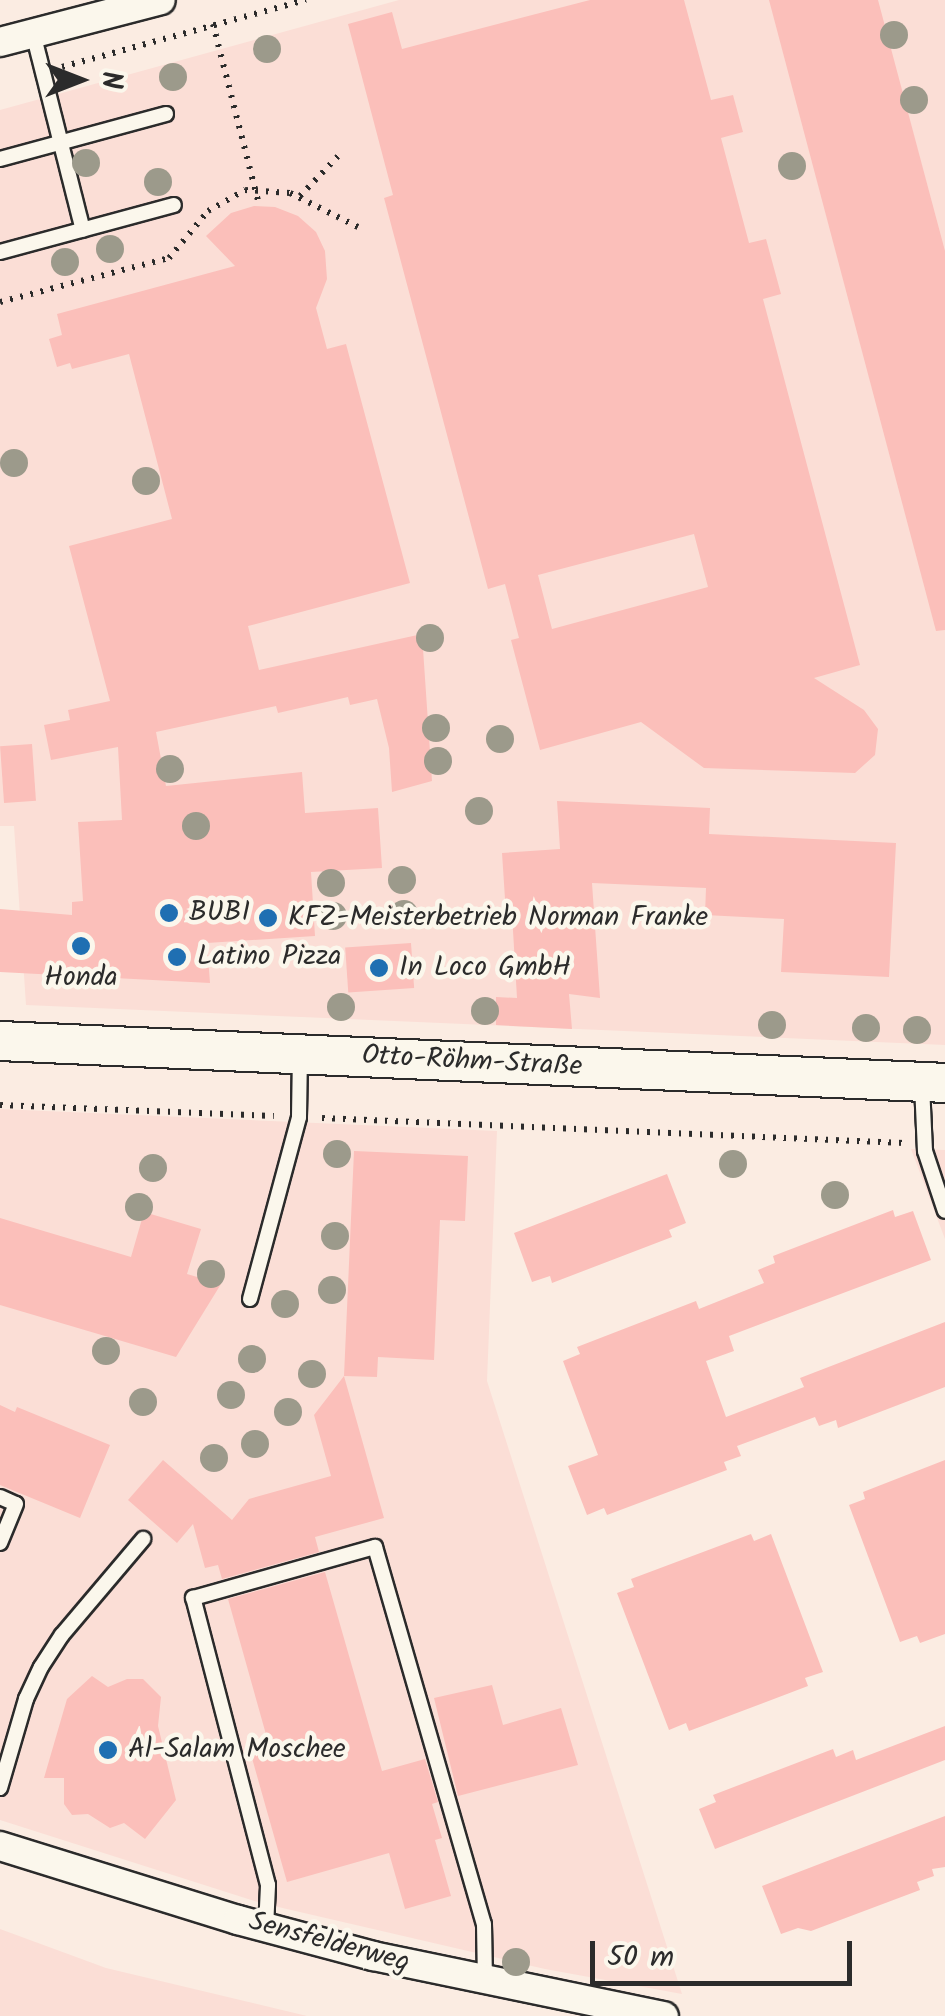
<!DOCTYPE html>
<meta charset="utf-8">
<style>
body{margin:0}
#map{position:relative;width:945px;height:2016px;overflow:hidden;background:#fbece2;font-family:Kalam,sans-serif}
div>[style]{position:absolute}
.built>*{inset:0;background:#fbded6}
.building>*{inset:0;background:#fbbfba;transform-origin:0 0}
.path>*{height:6px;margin-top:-3px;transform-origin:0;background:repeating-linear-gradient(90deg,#2b2b2b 0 2.5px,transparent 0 10.5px)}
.roads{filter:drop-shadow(2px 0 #2b2b2b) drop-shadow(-2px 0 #2b2b2b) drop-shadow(0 2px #2b2b2b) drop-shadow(0 -2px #2b2b2b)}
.lane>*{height:14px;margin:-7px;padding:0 7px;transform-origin:7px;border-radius:7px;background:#fbf7ec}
.street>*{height:28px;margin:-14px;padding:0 14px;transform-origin:14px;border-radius:14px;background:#fbf7ec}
.secondary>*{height:38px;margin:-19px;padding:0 19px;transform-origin:19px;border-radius:19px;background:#fbf7ec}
.trees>*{width:28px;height:28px;margin:-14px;border-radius:50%;background:#9c9a8b}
.dots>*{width:28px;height:28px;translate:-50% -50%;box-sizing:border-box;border:5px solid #fbf7ec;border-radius:50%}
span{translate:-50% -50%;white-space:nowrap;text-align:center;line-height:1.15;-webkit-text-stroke:9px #fbf7ec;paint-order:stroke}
.poi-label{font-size:28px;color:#2b2b2b}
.left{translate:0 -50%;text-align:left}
.street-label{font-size:28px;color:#2b2b2b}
.north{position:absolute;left:30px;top:30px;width:100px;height:100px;-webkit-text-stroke:8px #fbf7ec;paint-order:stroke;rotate:90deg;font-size:28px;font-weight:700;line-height:40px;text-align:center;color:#2b2b2b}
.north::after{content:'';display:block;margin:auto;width:35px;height:45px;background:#2b2b2b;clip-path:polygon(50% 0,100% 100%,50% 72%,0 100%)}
.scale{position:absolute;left:590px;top:1941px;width:262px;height:45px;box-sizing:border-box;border:5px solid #2b2b2b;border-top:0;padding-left:12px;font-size:30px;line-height:35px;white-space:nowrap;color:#2b2b2b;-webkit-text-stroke:8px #fbf7ec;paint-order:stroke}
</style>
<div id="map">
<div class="built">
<i style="clip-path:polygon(399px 0,945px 0,945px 1045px,26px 1005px,14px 826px,0 826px,0 110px)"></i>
<i style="clip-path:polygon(0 1109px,497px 1131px,487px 1381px,682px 1994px,545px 1969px,261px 1903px,0 1820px)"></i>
<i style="clip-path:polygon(911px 1149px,945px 1150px,945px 1239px)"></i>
<i style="clip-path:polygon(0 1929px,106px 1968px,307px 2016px,0 2016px)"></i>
</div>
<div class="building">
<i style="clip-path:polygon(evenodd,590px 0,684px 0,711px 100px,733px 95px,743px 132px,721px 138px,749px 243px,766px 239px,781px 294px,763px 299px,860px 665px,814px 678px,864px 710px,878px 729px,875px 755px,855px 773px,704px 768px,641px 722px,540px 750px,511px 640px,519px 638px,505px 584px,488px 589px,384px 198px,393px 195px,348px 24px,392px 12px,402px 49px,590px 0,694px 534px,708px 587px,552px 629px,538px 575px,694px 534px)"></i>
<i style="clip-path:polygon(769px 0,878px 0,945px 251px,945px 630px,936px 631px)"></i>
<i style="clip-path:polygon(254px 206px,275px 207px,298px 216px,316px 232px,325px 251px,327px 279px,316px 308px,327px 349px,346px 344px,410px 583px,248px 626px,259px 670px,422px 634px,432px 781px,392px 792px,389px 748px,377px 699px,350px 705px,348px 697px,278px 713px,276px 706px,156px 732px,166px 786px,302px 772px,305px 813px,378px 808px,382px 868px,311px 872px,315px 936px,207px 943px,210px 983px,0 972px,0 909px,72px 915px,72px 902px,83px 901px,78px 822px,122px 820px,118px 747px,51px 760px,44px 725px,70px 720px,68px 710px,110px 701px,69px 546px,172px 519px,129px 354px,72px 369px,70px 363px,57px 367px,49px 339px,62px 335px,57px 314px,235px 266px,206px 236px,231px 213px)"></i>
<i style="left:32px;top:744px;width:57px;height:32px;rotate:86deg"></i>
<i style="clip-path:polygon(557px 801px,710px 808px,709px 834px,896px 843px,889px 977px,781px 972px,784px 919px,705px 915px,706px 888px,592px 883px,600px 998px,569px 994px,572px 1029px,496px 1025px,496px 997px,517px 998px,512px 914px,506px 914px,502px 853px,560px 849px)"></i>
<i style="left:411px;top:943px;width:45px;height:66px;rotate:86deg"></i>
<i style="clip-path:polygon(354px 1151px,468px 1156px,465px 1221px,440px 1220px,434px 1360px,378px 1357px,377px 1377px,344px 1376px)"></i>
<i style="clip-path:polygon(667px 1174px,686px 1223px,669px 1230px,672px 1237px,552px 1283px,550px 1276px,532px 1282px,514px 1233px)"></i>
<i style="clip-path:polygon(893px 1210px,895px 1217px,913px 1211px,931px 1260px,729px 1336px,734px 1351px,706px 1361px,726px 1417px,804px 1387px,800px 1378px,945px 1322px,945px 1387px,838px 1428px,836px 1420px,819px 1426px,815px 1417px,737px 1446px,741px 1456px,724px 1462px,727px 1470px,607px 1515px,604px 1508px,587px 1515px,568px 1466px,598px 1455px,563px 1361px,580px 1354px,577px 1347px,696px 1301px,699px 1309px,764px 1283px,758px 1270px,775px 1263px,773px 1256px)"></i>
<i style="clip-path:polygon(144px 1212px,201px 1229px,187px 1274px,221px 1284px,176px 1357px,0 1305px,0 1218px,131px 1257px)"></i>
<i style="clip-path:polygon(344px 1376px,384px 1518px,315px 1537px,319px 1552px,222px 1579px,218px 1565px,205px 1568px,193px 1524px,177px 1543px,128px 1500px,163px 1460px,232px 1520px,249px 1499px,331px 1476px,314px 1415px)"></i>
<i style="clip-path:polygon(0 1405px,15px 1412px,17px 1407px,110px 1445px,80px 1518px,0 1485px)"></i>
<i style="clip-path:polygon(945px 1460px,945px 1634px,920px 1643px,917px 1636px,900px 1642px,849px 1505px,865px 1499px,863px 1492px)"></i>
<i style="clip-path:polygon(751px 1534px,754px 1541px,771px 1534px,823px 1672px,805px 1678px,808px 1686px,689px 1731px,686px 1723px,669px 1730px,617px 1593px,634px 1587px,631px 1579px)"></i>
<i style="clip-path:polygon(325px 1572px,382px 1771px,425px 1759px,438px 1802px,432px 1804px,442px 1838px,435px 1840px,451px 1896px,405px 1909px,389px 1853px,287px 1882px,248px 1744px,267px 1738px,228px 1599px)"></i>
<i style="clip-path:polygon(92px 1676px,108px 1687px,127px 1679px,143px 1679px,161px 1697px,158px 1726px,176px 1800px,145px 1839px,124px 1823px,110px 1828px,88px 1814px,72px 1815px,64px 1804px,64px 1778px,44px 1778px,67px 1699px)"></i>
<i style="clip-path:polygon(492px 1685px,503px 1725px,561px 1708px,578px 1765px,458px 1796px,434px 1698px)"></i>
<i style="clip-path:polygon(945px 1726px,945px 1760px,715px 1849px,699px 1809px,716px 1802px,713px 1795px,833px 1749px,836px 1757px,853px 1750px,856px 1760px)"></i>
<i style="clip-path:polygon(945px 1816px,945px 1867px,932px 1869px,934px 1876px,917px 1882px,920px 1890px,811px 1931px,798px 1928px,781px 1934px,762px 1886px)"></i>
</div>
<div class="path">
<i style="left:213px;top:24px;width:187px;rotate:75.7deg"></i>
<i style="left:62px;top:67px;width:253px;rotate:-15.4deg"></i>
<i style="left:300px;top:196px;width:57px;rotate:-46.4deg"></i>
<i style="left:0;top:302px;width:175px;rotate:-14.6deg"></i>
<i style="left:169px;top:258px;width:61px;rotate:-50.3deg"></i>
<i style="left:208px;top:211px;width:43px;rotate:-29.6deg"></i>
<i style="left:245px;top:190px;width:45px;rotate:3.8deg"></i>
<i style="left:290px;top:193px;width:76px;rotate:26.6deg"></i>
<i style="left:0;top:1105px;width:274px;rotate:2.3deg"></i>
<i style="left:322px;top:1118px;width:583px;rotate:2.46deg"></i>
</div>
<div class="roads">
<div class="lane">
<i style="left:33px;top:33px;width:203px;rotate:75.8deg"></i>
<i style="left:0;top:159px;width:172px;rotate:-15.2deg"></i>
<i style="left:0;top:252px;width:180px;rotate:-15.1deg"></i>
<i style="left:922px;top:1085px;width:66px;rotate:87.4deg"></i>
<i style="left:925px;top:1151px;width:63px;rotate:71.6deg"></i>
<i style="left:250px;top:1299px;width:188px;rotate:-74.9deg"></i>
<i style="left:299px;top:1117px;width:62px;rotate:-89.1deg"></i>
<i style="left:0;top:1497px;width:17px;rotate:24deg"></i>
<i style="left:16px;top:1504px;width:42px;rotate:112.3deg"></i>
<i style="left:0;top:1788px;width:93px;rotate:-73.7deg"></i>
<i style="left:26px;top:1699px;width:35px;rotate:-65deg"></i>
<i style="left:41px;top:1667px;width:38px;rotate:-57deg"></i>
<i style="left:62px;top:1635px;width:126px;rotate:-49.8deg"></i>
<i style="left:266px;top:1928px;width:43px;rotate:-87.3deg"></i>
<i style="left:268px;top:1885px;width:297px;rotate:-104.6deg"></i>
<i style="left:193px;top:1598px;width:189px;rotate:-15.7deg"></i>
<i style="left:375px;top:1547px;width:392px;rotate:73.9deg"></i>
<i style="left:484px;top:1924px;width:57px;rotate:89deg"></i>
</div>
<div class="street">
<i style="left:0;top:42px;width:166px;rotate:-14.6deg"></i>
<i style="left:0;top:1846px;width:249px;rotate:17.3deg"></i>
<i style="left:238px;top:1920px;width:140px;rotate:14.9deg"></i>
<i style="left:373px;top:1956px;width:297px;rotate:11.7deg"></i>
</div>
<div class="secondary">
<i style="left:0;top:1041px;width:946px;rotate:2.54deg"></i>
</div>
</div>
<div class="trees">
<i style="left:894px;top:35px"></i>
<i style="left:267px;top:49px"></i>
<i style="left:173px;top:77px"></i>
<i style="left:914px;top:100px"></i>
<i style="left:86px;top:163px"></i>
<i style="left:792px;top:166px"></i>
<i style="left:158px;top:182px"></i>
<i style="left:110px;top:249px"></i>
<i style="left:65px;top:262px"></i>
<i style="left:14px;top:463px"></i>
<i style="left:146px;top:481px"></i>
<i style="left:430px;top:638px"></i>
<i style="left:436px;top:728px"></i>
<i style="left:500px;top:739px"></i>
<i style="left:438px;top:761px"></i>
<i style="left:170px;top:769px"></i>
<i style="left:479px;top:811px"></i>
<i style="left:196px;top:826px"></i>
<i style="left:402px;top:880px"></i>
<i style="left:331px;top:883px"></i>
<i style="left:404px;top:914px"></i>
<i style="left:333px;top:916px"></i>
<i style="left:341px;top:1007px"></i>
<i style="left:485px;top:1011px"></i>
<i style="left:772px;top:1025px"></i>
<i style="left:866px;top:1028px"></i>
<i style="left:917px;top:1030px"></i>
<i style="left:337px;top:1154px"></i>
<i style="left:733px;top:1164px"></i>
<i style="left:153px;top:1168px"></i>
<i style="left:835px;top:1195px"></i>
<i style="left:139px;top:1207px"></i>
<i style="left:335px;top:1236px"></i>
<i style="left:211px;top:1274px"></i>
<i style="left:332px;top:1290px"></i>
<i style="left:285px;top:1304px"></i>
<i style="left:106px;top:1351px"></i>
<i style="left:252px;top:1359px"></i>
<i style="left:312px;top:1374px"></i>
<i style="left:231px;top:1395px"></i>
<i style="left:143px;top:1402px"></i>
<i style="left:288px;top:1412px"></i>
<i style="left:255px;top:1444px"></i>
<i style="left:214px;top:1458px"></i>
<i style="left:516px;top:1962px"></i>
</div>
<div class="dots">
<i style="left:169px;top:913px;background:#1f6fb2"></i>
<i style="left:268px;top:918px;background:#1f6fb2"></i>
<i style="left:81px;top:946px;background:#1f6fb2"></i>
<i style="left:177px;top:957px;background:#1f6fb2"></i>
<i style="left:379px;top:968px;background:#1f6fb2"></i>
<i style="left:108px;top:1750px;background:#1f6fb2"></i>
</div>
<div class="poi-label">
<span class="left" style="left:189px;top:913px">BUBI</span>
<span class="left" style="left:288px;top:918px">KFZ-Meisterbetrieb Norman Franke</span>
<span class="left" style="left:197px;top:957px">Latino Pizza</span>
<span class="left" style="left:399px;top:968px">In Loco GmbH</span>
<span style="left:81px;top:978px">Honda</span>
<span class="left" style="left:128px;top:1750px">Al-Salam Moschee</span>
</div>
<div class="street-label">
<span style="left:472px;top:1062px;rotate:3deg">Otto-Röhm-Straße</span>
<span style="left:329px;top:1943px;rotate:15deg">Sensfelderweg</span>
</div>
<div class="north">N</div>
<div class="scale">50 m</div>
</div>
